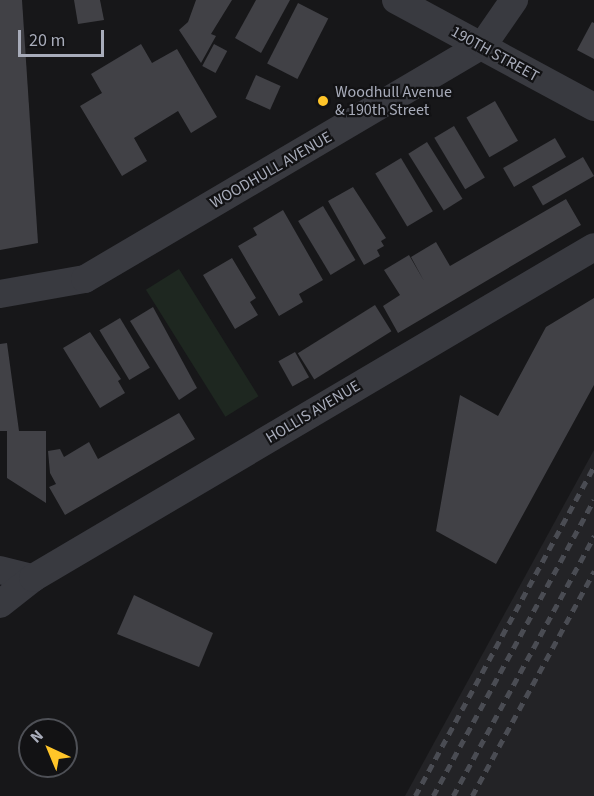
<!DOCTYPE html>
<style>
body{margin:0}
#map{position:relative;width:594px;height:796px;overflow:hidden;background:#171719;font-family:"Source Sans 3",sans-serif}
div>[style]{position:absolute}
.built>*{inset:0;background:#232326}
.green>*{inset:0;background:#1e2720;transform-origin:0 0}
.building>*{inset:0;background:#414146;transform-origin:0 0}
.street>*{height:28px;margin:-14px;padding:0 14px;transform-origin:14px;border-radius:14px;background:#393a40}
.rail>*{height:4.5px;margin-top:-2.25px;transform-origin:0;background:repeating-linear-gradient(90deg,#4a4c53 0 8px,transparent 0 14px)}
.dots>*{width:16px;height:16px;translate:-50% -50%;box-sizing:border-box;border:3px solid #121214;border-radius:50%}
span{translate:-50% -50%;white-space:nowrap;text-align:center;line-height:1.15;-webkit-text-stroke:4.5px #121214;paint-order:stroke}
.street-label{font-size:16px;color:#a8acba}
.poi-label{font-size:16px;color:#a8acba}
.left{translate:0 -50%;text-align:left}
.north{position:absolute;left:18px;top:718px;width:60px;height:60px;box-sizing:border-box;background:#121214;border:2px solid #4e5056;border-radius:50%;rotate:316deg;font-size:16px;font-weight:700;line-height:24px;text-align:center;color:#a8acba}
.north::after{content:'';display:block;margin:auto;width:21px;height:27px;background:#ffc529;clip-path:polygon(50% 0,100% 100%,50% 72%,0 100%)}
.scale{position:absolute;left:18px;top:30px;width:86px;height:27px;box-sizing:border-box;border:3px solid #a8acba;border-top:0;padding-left:8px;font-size:18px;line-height:21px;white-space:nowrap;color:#a8acba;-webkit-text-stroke:4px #121214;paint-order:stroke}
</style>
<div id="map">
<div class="built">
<i style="clip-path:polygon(594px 450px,594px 796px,405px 796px)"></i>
</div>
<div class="green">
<i style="left:179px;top:269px;width:150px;height:39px;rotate:58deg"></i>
</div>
<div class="building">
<i style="clip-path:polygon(0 0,22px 0,38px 243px,0 250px)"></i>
<i style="clip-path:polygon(74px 0,100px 0,104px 20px,78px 24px)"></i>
<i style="clip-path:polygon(196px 0,232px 0,211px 34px,216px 36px,201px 63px,179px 30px,188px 22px)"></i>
<i style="clip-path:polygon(256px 0,290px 0,261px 53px,235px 38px)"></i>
<i style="left:298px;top:3px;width:34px;height:68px;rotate:27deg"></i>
<i style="clip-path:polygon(592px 22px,594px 23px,594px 59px,577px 50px)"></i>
<i style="clip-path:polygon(141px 44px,152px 63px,177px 49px,217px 117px,191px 133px,178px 111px,134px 138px,147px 161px,122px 176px,80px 106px,102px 93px,91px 74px)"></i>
<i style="left:214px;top:44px;width:15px;height:25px;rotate:28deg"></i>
<i style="left:256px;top:75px;width:27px;height:26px;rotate:24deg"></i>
<i style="left:495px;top:101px;width:46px;height:33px;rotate:60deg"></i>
<i style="left:454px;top:126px;width:60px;height:23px;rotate:59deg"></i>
<i style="left:555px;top:138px;width:22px;height:60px;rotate:60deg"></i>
<i style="left:427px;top:142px;width:67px;height:22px;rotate:58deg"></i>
<i style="left:583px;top:157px;width:22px;height:59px;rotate:60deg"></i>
<i style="left:401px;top:158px;width:62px;height:30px;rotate:59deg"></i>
<i style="clip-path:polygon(353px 187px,386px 238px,381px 241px,384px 246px,377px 250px,380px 256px,364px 265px,328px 201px)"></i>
<i style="clip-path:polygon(566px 199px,581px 225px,398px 333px,383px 306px,400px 295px,384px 270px,409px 255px,424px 281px,411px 257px,436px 242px,450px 266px)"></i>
<i style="left:323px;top:206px;width:63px;height:29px;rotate:59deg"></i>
<i style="clip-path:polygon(283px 210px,323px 280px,299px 294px,303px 302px,279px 316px,238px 246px,257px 235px,253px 228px)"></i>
<i style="clip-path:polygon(232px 258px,256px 298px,250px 302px,258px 315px,235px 329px,203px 275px)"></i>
<i style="clip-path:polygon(594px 298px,594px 385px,496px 564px,436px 531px,460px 395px,498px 416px,546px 327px)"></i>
<i style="left:375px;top:305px;width:31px;height:91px;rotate:58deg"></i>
<i style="clip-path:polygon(153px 307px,197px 388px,179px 400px,130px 321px)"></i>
<i style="left:120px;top:318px;width:58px;height:24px;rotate:59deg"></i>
<i style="clip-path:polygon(90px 332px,121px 379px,118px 381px,125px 393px,100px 408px,63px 348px)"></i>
<i style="clip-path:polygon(7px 343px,19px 431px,46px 431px,46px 503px,7px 478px,7px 431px,0 431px,0 344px)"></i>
<i style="left:295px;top:352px;width:29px;height:19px;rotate:61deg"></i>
<i style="clip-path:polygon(179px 413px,195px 439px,65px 515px,49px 487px,56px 484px,50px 473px,48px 451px,60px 449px,64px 457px,89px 442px,98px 459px)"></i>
<i style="clip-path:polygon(134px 595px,213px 633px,199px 667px,117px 634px)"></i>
</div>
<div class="street">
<i style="left:396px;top:0;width:225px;rotate:28.4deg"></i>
<i style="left:0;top:294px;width:86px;rotate:-10deg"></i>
<i style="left:85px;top:279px;width:462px;rotate:-30.5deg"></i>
<i style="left:483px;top:45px;width:55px;rotate:-55.4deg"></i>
<i style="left:0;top:570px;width:34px;rotate:14deg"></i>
<i style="left:0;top:604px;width:42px;rotate:-38.2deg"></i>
<i style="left:33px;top:578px;width:651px;rotate:-30.54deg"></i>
</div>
<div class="rail">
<i style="left:415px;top:796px;width:375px;rotate:-61.5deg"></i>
<i style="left:433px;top:796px;width:337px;rotate:-61.5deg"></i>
<i style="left:453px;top:796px;width:296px;rotate:-61.5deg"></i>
<i style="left:472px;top:796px;width:256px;rotate:-61.5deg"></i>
</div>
<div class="dots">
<i style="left:323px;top:101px;background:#ffc529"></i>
</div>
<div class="street-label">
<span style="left:495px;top:54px;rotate:29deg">190TH STREET</span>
<span style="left:271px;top:170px;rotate:-30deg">WOODHULL AVENUE</span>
<span style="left:313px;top:412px;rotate:-31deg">HOLLIS AVENUE</span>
</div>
<div class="poi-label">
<span class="left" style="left:335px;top:101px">Woodhull Avenue<br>&amp; 190th Street</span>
</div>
<div class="north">N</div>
<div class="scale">20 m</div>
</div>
